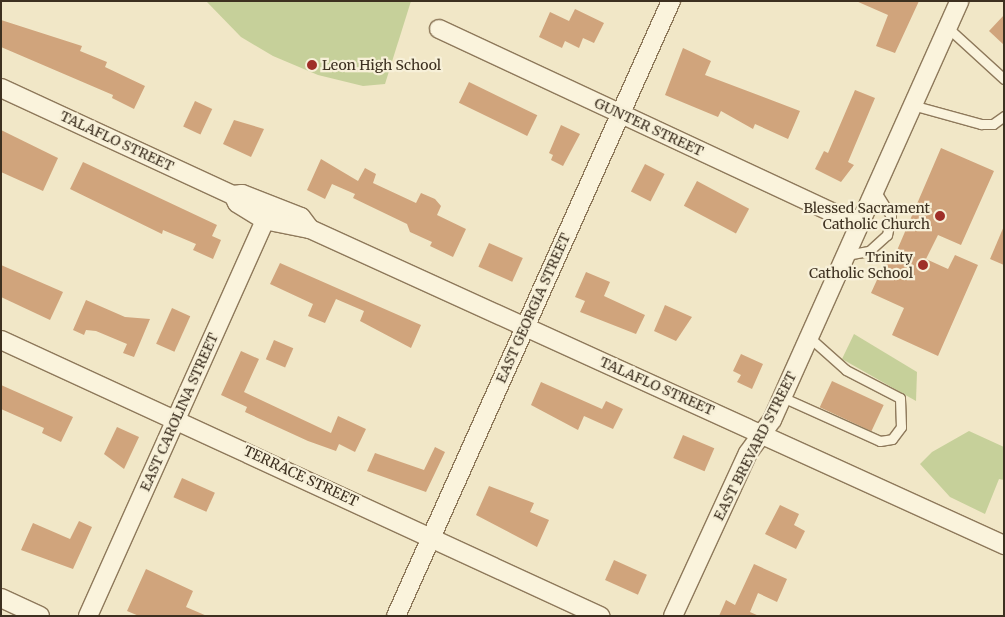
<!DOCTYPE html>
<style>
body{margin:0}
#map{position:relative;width:1005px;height:617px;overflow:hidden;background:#f1e7c7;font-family:Merriweather,serif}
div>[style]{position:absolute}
.green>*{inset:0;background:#c6d09a}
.building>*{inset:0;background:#d0a47c;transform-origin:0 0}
.roads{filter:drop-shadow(1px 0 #8e795b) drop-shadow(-1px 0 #8e795b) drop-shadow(0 1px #8e795b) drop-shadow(0 -1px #8e795b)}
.lane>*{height:9px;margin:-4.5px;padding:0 4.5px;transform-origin:4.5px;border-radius:4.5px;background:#faf3dc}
.street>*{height:18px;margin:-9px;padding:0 9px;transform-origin:9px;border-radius:9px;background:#faf3dc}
.dots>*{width:14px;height:14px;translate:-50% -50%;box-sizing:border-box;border:2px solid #f7f0d8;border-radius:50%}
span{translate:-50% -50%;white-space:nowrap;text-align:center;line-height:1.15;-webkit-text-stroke:4.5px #f7f0d8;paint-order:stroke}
.poi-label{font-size:14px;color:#3d3020}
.left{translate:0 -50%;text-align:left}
.right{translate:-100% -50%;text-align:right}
.street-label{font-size:14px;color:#3d3020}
.frame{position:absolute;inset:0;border:2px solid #3d3020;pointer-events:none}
</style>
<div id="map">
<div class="green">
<i style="clip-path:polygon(206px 1px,411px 1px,385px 84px,363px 86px,318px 75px,273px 56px,241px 37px)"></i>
<i style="clip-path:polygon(854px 334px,917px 372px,916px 401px,842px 359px)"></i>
<i style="clip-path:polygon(969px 431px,1004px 447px,1004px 480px,999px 479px,985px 514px,950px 497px,920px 464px,932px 452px)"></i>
</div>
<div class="building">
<i style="clip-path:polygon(856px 1px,919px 1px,895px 53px,876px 46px,888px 15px)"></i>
<i style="clip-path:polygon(575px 9px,604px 23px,594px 43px,583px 38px,579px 48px,565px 41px,562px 48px,539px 37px,550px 12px,569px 21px)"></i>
<i style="clip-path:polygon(1004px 15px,1004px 45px,989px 31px)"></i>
<i style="clip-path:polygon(1px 20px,82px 46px,80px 51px,107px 62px,105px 67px,145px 86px,134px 109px,112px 98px,113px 95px,1px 47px)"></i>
<i style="clip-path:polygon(683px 48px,711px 61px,705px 75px,800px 111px,788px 139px,755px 124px,753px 129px,721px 111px,718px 117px,665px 95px)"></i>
<i style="left:469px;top:82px;width:76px;height:23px;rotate:26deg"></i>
<i style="clip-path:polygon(855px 90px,875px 98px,848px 162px,854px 165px,841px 182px,815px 169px,824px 151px,828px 153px)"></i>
<i style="left:195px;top:101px;width:19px;height:28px;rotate:25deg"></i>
<i style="clip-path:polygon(234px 120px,264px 129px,251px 157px,223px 144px)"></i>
<i style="clip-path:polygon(561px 125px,580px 134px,563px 166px,551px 160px,553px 155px,549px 153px)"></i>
<i style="clip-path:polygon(1px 130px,58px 158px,43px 191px,1px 172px)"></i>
<i style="clip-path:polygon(941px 148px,994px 171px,961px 245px,938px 235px,926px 259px,948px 269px,955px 255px,978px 265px,938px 356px,892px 335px,904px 308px,871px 293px,886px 260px,892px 262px)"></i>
<i style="clip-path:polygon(321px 159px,358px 181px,365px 168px,376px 174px,373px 183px,416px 203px,421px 193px,435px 199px,441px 206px,437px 215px,466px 229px,453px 257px,430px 246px,432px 242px,410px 232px,407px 224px,353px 198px,355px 194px,332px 184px,325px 199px,307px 190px)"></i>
<i style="clip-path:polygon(83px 162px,217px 225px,212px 236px,221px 240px,213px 259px,193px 250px,196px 244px,163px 230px,162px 234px,70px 189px)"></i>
<i style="left:645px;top:164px;width:22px;height:31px;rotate:27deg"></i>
<i style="left:697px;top:181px;width:59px;height:28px;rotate:28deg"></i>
<i style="clip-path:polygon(1004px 226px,1004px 265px,990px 259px)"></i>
<i style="left:489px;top:243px;width:37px;height:26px;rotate:24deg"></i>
<i style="clip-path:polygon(280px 263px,421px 325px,411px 348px,360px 321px,364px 311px,336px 299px,325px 323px,308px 316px,313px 304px,270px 284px)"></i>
<i style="clip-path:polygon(1px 265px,63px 292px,50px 320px,1px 297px)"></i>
<i style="clip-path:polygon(586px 272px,610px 282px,604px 296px,645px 315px,636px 334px,580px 312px,585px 301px,575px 297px)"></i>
<i style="clip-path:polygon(86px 300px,125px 317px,150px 319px,134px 357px,123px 353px,127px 344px,96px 331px,86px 330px,84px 335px,73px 330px)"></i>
<i style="clip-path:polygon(665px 305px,692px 317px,676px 341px,654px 331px)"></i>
<i style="left:172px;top:308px;width:20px;height:39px;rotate:24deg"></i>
<i style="left:274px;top:340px;width:21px;height:21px;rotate:23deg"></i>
<i style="clip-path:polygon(241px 351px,259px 359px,244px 392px,331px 433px,338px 416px,366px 429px,355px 452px,339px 444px,336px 451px,308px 441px,245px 412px,247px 407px,221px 395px)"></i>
<i style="clip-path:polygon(741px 354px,763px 364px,752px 389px,737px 382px,741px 375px,733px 371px)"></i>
<i style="left:832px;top:381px;width:57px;height:29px;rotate:25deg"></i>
<i style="clip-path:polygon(541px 382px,602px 409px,606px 401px,623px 409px,613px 429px,584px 416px,578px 430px,531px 405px)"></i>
<i style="clip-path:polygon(1px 385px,73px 417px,61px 442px,42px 433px,44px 428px,1px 409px)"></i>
<i style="clip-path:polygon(117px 427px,139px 437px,124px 469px,104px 454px)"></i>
<i style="left:683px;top:435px;width:34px;height:25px;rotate:23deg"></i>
<i style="clip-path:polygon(435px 447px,445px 452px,426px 492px,367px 471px,375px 453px,424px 470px)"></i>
<i style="left:182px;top:478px;width:36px;height:21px;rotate:24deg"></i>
<i style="clip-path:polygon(489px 486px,534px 503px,530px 512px,549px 520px,537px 547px,476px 515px)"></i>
<i style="clip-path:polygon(780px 505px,799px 514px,794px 525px,805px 531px,796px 549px,765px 534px)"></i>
<i style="clip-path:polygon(79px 521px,92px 527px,73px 569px,21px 550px,33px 523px,70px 539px)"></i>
<i style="left:614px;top:560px;width:36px;height:22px;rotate:24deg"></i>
<i style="clip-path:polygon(754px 564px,787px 579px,777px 602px,758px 593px,750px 612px,759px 616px,719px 616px,726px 600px,735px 605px)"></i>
<i style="clip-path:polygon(146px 569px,193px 591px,186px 607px,207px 616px,139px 616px,127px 611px)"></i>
</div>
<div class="roads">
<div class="lane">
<i style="left:947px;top:27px;width:77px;rotate:42.4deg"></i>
<i style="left:912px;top:105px;width:72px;rotate:15.4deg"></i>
<i style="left:981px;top:124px;width:12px"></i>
<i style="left:993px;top:124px;width:14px;rotate:-36deg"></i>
<i style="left:846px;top:255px;width:23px;rotate:-10deg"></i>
<i style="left:869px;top:251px;width:24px;rotate:-42deg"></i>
<i style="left:887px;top:235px;width:19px;rotate:-78deg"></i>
<i style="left:891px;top:216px;width:31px;rotate:-122deg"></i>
<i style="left:782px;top:397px;width:107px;rotate:24.2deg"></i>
<i style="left:880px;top:441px;width:12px;rotate:-9deg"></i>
<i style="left:892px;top:439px;width:15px;rotate:-53deg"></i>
<i style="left:901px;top:427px;width:29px;rotate:-92deg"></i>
<i style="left:900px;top:398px;width:61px;rotate:-152.6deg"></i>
<i style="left:846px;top:370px;width:50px;rotate:-138.3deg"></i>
</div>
<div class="street">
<i style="left:439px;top:29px;width:463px;rotate:25deg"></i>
<i style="left:1px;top:88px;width:255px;rotate:24.8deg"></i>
<i style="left:233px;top:195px;width:9px;rotate:-6deg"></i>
<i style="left:242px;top:194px;width:63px;rotate:21.3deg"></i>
<i style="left:301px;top:217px;width:15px;rotate:53deg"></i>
<i style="left:233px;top:195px;width:9px;rotate:63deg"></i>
<i style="left:237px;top:203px;width:32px;rotate:32deg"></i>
<i style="left:264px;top:220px;width:47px;rotate:11.1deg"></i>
<i style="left:310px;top:229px;width:763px;rotate:24.48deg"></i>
<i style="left:1px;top:340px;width:660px;rotate:24.74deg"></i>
<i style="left:1px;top:598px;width:43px;rotate:24.8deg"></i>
<i style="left:88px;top:616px;width:446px;rotate:-65.9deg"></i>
<i style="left:396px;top:616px;width:674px;rotate:-65.91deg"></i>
<i style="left:673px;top:616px;width:179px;rotate:-65.3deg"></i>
<i style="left:748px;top:453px;width:41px;rotate:-54deg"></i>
<i style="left:772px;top:420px;width:459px;rotate:-65.9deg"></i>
</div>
</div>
<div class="dots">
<i style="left:312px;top:65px;background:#9f2f28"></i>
<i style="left:940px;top:216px;background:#9f2f28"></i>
<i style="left:923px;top:265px;background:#9f2f28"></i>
</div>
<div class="poi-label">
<span class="left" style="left:322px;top:65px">Leon High School</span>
<span class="right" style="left:930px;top:216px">Blessed Sacrament<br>Catholic Church</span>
<span class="right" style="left:913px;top:265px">Trinity<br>Catholic School</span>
</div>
<div class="street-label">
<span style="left:649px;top:127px;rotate:25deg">GUNTER STREET</span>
<span style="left:117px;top:141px;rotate:25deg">TALAFLO STREET</span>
<span style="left:533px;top:308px;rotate:-66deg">EAST GEORGIA STREET</span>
<span style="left:657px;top:386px;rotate:24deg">TALAFLO STREET</span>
<span style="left:179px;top:412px;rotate:-66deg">EAST CAROLINA STREET</span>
<span style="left:755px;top:446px;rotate:-63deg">EAST BREVARD STREET</span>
<span style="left:301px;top:476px;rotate:25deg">TERRACE STREET</span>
</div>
<div class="frame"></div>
</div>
